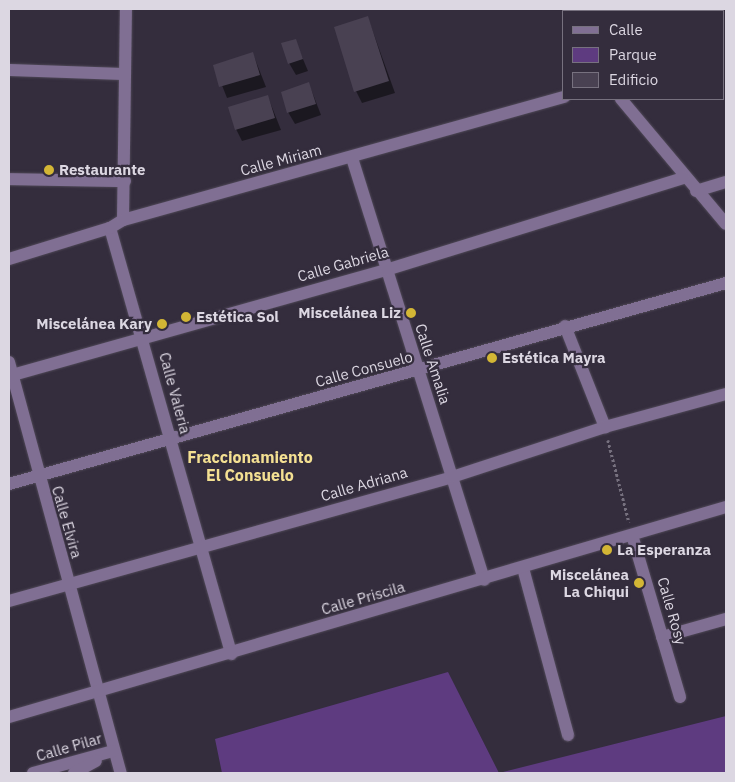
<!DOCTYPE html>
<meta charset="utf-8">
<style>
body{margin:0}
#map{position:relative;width:735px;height:782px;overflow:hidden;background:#342d3d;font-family:"IBM Plex Sans",sans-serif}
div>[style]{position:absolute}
.green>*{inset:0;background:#5e3b80}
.shadow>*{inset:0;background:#0007}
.building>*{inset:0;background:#494152}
.path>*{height:2.5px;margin-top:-1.25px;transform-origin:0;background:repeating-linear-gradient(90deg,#76707e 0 2.5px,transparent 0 5px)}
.roads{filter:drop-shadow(0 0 1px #4f4857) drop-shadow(0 0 1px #4f4857)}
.minor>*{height:12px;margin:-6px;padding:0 6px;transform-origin:6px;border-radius:6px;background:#806f93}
.dots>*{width:14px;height:14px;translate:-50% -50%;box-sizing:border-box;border:2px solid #342d3d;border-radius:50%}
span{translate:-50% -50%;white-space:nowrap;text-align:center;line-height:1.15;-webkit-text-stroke:4.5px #342d3d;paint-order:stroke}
.street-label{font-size:15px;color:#dcd7e2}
.poi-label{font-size:15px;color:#dcd7e2;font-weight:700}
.left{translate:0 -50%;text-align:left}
.right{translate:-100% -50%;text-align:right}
.neighbourhood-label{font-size:16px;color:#f4e092;font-weight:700}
.frame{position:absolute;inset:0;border:10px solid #dcd7e2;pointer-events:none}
.legend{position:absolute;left:562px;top:10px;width:162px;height:90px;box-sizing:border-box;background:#342d3d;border:1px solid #77717f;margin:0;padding:6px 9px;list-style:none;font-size:15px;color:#dcd7e2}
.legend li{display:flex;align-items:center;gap:10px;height:25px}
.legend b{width:25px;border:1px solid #77717f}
</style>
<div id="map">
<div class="green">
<i style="clip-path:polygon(448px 672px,499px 773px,726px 716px,726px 773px,222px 773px,215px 739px)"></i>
</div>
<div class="shadow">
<i style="clip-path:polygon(368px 18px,395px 93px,362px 103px,356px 91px)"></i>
<i style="clip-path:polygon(295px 40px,308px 71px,296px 75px,289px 63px)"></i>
<i style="clip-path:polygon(253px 54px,266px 87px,227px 98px,214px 65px)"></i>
<i style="clip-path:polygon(309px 84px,321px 115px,295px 124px,288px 112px)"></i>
<i style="clip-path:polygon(268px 97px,281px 130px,242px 141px,236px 129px)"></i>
</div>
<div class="building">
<i style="clip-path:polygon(368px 16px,389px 81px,354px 92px,334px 27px)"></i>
<i style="clip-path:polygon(296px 39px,303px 59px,288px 64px,281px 43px)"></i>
<i style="clip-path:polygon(253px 52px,260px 75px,219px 87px,213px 65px)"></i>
<i style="clip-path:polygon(309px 82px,316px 104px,287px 113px,281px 92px)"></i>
<i style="clip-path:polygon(268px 95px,275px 118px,235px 130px,228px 107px)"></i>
</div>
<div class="path">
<i style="left:608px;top:440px;width:85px;rotate:75.6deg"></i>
</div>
<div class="roads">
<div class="minor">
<i style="left:9px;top:70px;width:115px;rotate:2deg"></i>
<i style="left:621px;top:99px;width:163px;rotate:50deg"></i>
<i style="left:352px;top:158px;width:442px;rotate:72.6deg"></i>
<i style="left:9px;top:179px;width:116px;rotate:1deg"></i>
<i style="left:696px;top:191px;width:31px;rotate:-17deg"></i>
<i style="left:123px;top:220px;width:211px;rotate:-89.2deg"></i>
<i style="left:110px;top:228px;width:443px;rotate:74.1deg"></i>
<i style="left:9px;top:259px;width:106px;rotate:-17.1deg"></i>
<i style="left:110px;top:228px;width:15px;rotate:-32deg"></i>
<i style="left:123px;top:220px;width:458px;rotate:-15.6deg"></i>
<i style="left:565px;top:326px;width:109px;rotate:68.4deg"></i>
<i style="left:9px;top:362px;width:426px;rotate:74.8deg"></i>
<i style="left:9px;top:376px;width:392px;rotate:-15.7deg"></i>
<i style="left:386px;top:270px;width:312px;rotate:-17.2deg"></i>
<i style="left:9px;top:484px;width:745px;rotate:-15.66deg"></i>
<i style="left:632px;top:535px;width:169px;rotate:73.5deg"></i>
<i style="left:523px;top:568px;width:173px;rotate:74.9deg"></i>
<i style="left:9px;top:601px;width:460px;rotate:-15.6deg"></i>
<i style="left:452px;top:477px;width:161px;rotate:-18.1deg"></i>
<i style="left:605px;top:427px;width:125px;rotate:-15.3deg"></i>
<i style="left:662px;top:637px;width:66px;rotate:-15.7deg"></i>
<i style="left:9px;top:717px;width:747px;rotate:-16.32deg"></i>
<i style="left:33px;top:773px;width:83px;rotate:-15.4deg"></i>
<i style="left:74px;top:773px;width:25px;rotate:-29deg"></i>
</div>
</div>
<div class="dots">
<i style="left:49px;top:170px;background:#d3b635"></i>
<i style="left:411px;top:313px;background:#d3b635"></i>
<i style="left:186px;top:317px;background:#d3b635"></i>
<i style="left:162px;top:324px;background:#d3b635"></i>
<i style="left:492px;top:358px;background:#d3b635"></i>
<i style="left:607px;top:550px;background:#d3b635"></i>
<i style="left:639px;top:583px;background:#d3b635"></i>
</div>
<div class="street-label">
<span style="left:281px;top:160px;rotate:-15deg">Calle Miriam</span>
<span style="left:343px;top:264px;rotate:-16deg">Calle Gabriela</span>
<span style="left:433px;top:364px;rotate:72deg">Calle Amalia</span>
<span style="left:364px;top:369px;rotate:-15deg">Calle Consuelo</span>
<span style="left:175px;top:393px;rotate:75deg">Calle Valeria</span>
<span style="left:364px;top:484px;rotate:-16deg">Calle Adriana</span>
<span style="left:67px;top:522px;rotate:74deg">Calle Elvira</span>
<span style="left:363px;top:598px;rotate:-16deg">Calle Priscila</span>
<span style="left:672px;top:611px;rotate:74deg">Calle Rosy</span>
<span style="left:69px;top:747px;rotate:-16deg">Calle Pilar</span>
</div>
<div class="poi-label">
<span class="left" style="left:59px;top:170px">Restaurante</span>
<span class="right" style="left:401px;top:313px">Miscelánea Liz</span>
<span class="left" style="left:196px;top:317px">Estética Sol</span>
<span class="right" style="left:152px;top:324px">Miscelánea Kary</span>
<span class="left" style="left:502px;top:358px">Estética Mayra</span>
<span class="left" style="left:617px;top:550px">La Esperanza</span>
<span class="right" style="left:629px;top:583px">Miscelánea<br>La Chiqui</span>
</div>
<div class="neighbourhood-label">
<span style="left:250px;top:466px">Fraccionamiento<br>El Consuelo</span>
</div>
<div class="frame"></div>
<ul class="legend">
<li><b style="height:6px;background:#806f93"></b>Calle</li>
<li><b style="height:14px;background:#5e3b80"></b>Parque</li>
<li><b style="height:14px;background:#494152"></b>Edificio</li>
</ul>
</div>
